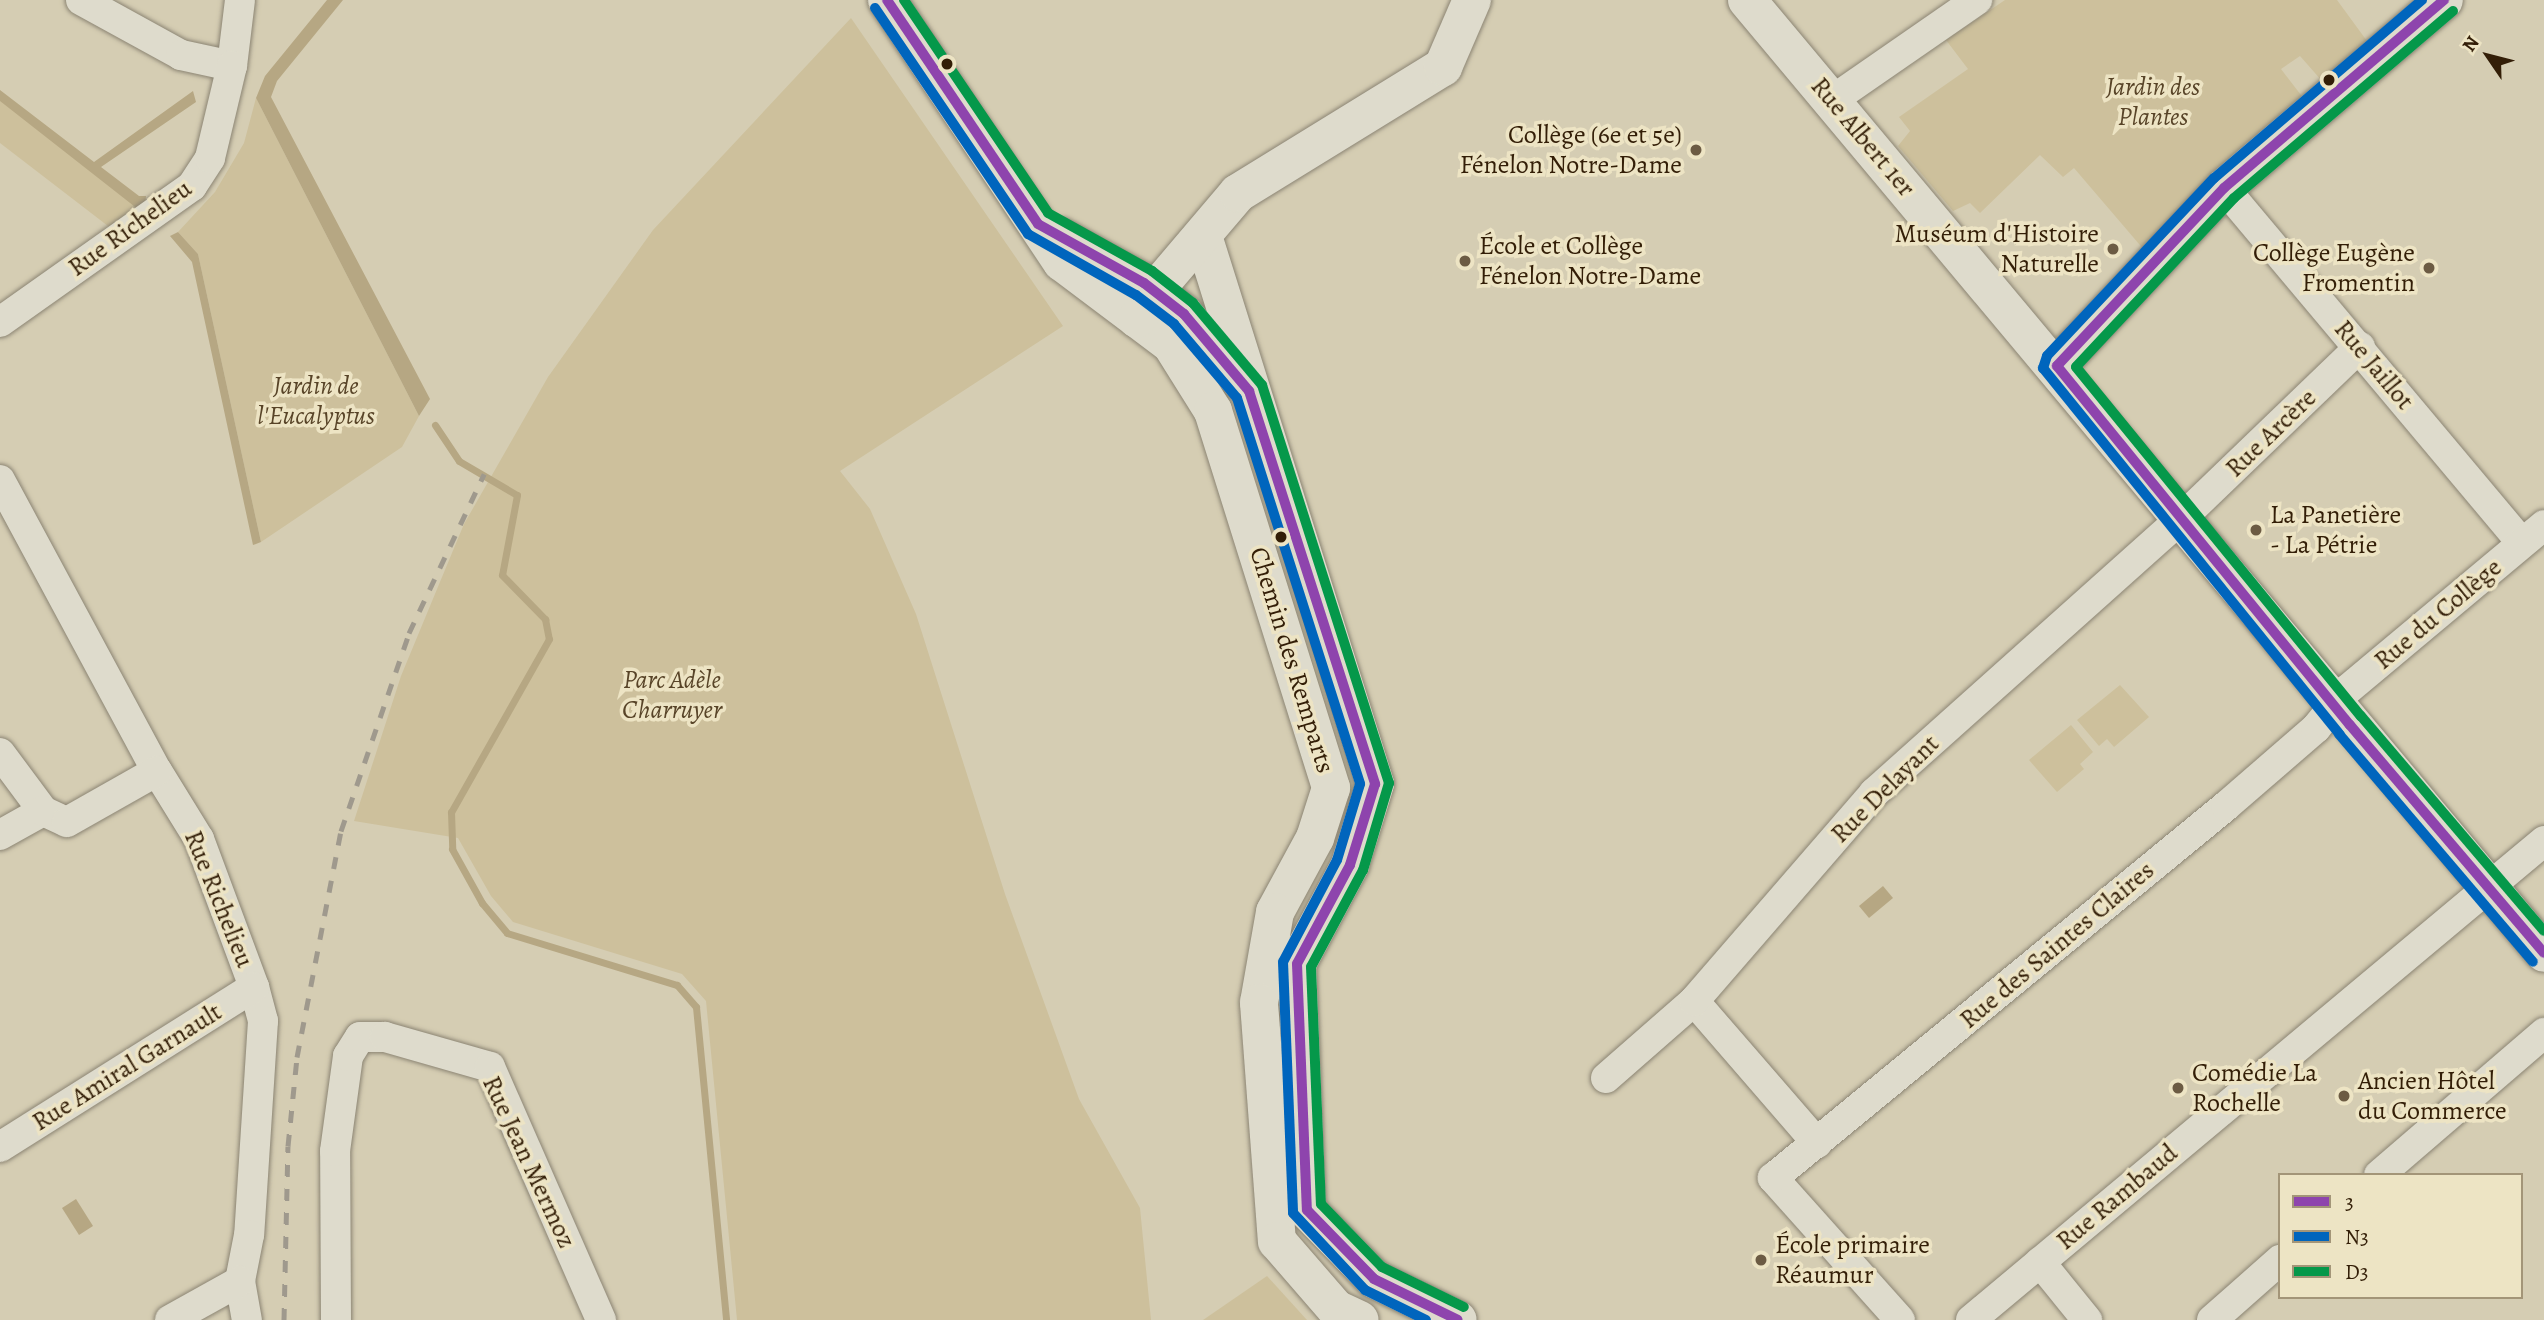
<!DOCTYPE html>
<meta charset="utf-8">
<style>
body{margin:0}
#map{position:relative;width:2544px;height:1320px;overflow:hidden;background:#d5cdb3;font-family:Alegreya,serif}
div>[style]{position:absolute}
.green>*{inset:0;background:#cdc09c}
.water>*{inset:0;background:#b6a783}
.stream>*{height:7px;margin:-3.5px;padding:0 3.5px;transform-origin:3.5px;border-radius:3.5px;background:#b6a783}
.roads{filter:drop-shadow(0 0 2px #8b8473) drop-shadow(0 0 2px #8b8473)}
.street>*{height:30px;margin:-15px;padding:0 15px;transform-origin:15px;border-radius:15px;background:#dedbcc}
.secondary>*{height:38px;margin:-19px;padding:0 19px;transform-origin:19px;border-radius:19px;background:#dedbcc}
.rail>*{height:5px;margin-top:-2.5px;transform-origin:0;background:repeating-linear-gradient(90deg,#9f998d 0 12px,transparent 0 24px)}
.bus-1>*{height:10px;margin:-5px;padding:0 5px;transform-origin:5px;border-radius:5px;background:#8e44ad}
.bus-2>*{height:10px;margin:-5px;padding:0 5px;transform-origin:5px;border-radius:5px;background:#0065bd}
.bus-3>*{height:10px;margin:-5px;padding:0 5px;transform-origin:5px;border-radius:5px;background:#05984a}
.dots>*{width:19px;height:19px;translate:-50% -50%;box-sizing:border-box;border:4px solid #ede4c4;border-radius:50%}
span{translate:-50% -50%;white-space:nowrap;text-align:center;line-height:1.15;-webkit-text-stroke:7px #ede4c4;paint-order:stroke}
.park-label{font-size:26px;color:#584428;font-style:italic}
.poi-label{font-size:26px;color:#331e07}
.right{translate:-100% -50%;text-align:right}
.left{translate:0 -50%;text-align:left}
.street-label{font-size:26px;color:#331e07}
.legend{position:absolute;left:2278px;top:1173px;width:245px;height:126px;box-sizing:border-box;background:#ede4c4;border:2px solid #a39578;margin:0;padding:9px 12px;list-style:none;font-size:21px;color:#331e07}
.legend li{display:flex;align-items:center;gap:14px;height:35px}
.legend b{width:35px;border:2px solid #a39578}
.north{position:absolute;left:2453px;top:21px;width:70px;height:70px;-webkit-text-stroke:5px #ede4c4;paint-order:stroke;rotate:305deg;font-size:19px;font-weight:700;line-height:28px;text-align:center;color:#331e07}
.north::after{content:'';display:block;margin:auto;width:24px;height:32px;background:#331e07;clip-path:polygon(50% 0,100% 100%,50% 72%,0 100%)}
</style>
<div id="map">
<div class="green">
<i style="clip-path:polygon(2005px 0,2337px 0,2367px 41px,2322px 81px,2300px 56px,2281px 69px,2304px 99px,2145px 251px,2074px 168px,2063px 177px,2040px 155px,1980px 213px,1970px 203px,1953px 211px,1898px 146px,1910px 131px,1899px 117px,1968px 69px,1946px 40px)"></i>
<i style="clip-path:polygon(851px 18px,1063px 326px,840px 471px,870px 509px,916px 614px,1005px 894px,1079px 1099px,1140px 1208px,1151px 1320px,737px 1320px,706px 1001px,682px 974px,513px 922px,491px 896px,458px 838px,354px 821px,401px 676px,464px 524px,548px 377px,653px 230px)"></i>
<i style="clip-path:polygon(0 95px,155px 214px,121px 236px,0 143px)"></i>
<i style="clip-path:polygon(256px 98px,419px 416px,402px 447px,261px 542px,198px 254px,178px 232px,215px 192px,244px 143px)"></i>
<i style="clip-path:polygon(2120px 685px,2149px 717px,2114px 747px,2107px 739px,2099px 746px,2077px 720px)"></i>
<i style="clip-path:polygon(2071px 725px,2093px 752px,2080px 764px,2084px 769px,2057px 792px,2029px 760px)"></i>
<i style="clip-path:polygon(1267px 1276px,1307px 1320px,1203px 1320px)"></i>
</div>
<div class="water">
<i style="clip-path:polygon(327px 0,343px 0,277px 81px,271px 97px,430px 399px,419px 416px,256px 98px,265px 76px)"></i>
<i style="clip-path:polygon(0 90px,94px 162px,193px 91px,196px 102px,101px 167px,139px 196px,146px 196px,145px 206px,139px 210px,0 101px)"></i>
<i style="clip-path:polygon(178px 232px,198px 254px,261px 542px,253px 545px,192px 262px,170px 236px)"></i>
<i style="clip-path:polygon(1883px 886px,1893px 898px,1869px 918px,1859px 906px)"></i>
<i style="clip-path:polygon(76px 1199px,93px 1226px,79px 1235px,62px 1208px)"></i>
</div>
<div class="stream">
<i style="left:435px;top:425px;width:43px;rotate:56.3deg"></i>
<i style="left:459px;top:461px;width:67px;rotate:30.4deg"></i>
<i style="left:517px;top:495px;width:81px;rotate:100.6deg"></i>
<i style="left:502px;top:575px;width:62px;rotate:45.7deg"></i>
<i style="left:545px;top:619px;width:20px;rotate:79deg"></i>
<i style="left:549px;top:639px;width:199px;rotate:119.5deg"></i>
<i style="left:451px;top:812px;width:37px;rotate:88deg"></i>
<i style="left:452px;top:849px;width:62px;rotate:60.9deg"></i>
<i style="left:482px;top:903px;width:39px;rotate:50deg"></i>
<i style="left:507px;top:933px;width:178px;rotate:17deg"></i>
<i style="left:677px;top:985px;width:29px;rotate:49deg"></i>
<i style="left:696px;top:1007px;width:314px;rotate:84.5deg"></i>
</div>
<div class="roads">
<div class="street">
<i style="left:81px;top:0;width:114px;rotate:28.8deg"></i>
<i style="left:181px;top:55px;width:52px;rotate:12.2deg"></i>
<i style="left:232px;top:66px;width:66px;rotate:-83.1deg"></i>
<i style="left:1831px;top:101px;width:178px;rotate:-34.7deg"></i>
<i style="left:2224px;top:188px;width:463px;rotate:50deg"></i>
<i style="left:0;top:322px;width:235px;rotate:-35.3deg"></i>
<i style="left:192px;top:186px;width:33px;rotate:-57deg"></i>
<i style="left:210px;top:158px;width:95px;rotate:-76.6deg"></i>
<i style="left:0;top:480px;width:331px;rotate:61.7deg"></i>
<i style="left:157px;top:771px;width:80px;rotate:58.3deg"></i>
<i style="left:199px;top:839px;width:158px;rotate:69.6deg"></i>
<i style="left:254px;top:987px;width:35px;rotate:75deg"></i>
<i style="left:263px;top:1021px;width:214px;rotate:93.7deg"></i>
<i style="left:249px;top:1235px;width:47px;rotate:101.1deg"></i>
<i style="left:240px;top:1281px;width:40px;rotate:80deg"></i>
<i style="left:0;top:753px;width:72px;rotate:53.4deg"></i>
<i style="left:0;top:835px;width:49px;rotate:-29.2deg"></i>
<i style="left:43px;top:811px;width:26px;rotate:25deg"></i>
<i style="left:67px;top:822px;width:103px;rotate:-29.5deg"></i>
<i style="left:1694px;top:1001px;width:188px;rotate:49.1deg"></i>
<i style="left:1606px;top:1078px;width:117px;rotate:-41.2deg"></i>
<i style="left:1694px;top:1001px;width:275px;rotate:-49.1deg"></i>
<i style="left:1874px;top:793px;width:413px;rotate:-41.8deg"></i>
<i style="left:2182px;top:518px;width:247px;rotate:-43.9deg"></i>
<i style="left:0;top:1147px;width:300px;rotate:-32.2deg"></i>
<i style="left:2379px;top:1175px;width:218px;rotate:-40.7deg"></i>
<i style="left:2040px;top:1262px;width:75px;rotate:51deg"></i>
<i style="left:170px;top:1320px;width:80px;rotate:-29.1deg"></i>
<i style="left:336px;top:1320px;width:169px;rotate:-90.3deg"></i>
<i style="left:335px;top:1151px;width:96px;rotate:-82.2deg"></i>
<i style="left:348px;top:1056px;width:22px;rotate:-58deg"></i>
<i style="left:360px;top:1037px;width:25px"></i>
<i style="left:385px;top:1037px;width:109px;rotate:15.9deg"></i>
<i style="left:490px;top:1067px;width:276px;rotate:66.3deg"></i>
<i style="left:1900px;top:1320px;width:191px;rotate:-131.8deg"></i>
<i style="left:1773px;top:1178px;width:586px;rotate:-39.39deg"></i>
<i style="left:2226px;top:806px;width:119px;rotate:-40.9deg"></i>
<i style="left:2316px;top:728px;width:49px;rotate:-50.8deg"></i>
<i style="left:2347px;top:690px;width:257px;rotate:-39.9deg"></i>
<i style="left:1971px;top:1320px;width:747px;rotate:-39.89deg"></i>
<i style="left:2212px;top:1320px;width:91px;rotate:-41.4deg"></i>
</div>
<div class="secondary">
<i style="left:887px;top:0;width:315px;rotate:56.3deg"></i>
<i style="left:1062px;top:262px;width:136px;rotate:37deg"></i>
<i style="left:1171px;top:344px;width:79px;rotate:57.9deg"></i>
<i style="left:1213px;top:411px;width:395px;rotate:72.6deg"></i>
<i style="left:1331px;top:788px;width:52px;rotate:107.7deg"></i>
<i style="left:1315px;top:838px;width:84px;rotate:118.4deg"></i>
<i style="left:1275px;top:912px;width:92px;rotate:100deg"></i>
<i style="left:1259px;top:1003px;width:239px;rotate:85.7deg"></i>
<i style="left:1277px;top:1241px;width:90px;rotate:49.1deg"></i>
<i style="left:1336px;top:1309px;width:26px;rotate:25deg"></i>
<i style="left:1747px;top:0;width:1242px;rotate:50.09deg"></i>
<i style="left:1203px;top:236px;width:574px;rotate:72.57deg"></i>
<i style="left:1375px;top:784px;width:85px;rotate:107.2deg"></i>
<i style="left:1350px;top:865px;width:112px;rotate:118.2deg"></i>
<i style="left:1297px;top:964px;width:246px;rotate:87.7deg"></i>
<i style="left:1307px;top:1210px;width:96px;rotate:45.8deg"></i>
<i style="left:1374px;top:1279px;width:93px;rotate:26deg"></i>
<i style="left:1061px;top:237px;width:95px;rotate:29deg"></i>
<i style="left:1144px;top:283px;width:51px;rotate:37.8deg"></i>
<i style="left:1184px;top:314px;width:88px;rotate:49.6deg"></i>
<i style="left:1137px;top:319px;width:47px;rotate:-55.3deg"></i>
<i style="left:1164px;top:280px;width:114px;rotate:-49.6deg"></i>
<i style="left:1238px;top:193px;width:241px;rotate:-31.6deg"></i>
<i style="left:1443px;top:67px;width:73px;rotate:-66.6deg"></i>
<i style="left:2057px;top:366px;width:244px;rotate:-46.8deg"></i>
<i style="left:2224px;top:188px;width:289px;rotate:-40.5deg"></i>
</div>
</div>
<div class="rail">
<i style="left:284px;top:1320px;width:174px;rotate:-88.7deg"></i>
<i style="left:288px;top:1146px;width:89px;rotate:-84.2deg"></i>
<i style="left:297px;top:1057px;width:230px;rotate:-79deg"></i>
<i style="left:341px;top:831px;width:209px;rotate:-71deg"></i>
<i style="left:409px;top:633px;width:176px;rotate:-64.7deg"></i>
</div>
<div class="bus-1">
<i style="left:887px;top:0;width:270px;rotate:56deg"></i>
<i style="left:1038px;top:224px;width:121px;rotate:29.1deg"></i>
<i style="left:1144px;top:283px;width:51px;rotate:37.8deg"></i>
<i style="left:1184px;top:314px;width:101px;rotate:49.8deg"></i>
<i style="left:1249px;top:391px;width:413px;rotate:72.2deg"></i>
<i style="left:1375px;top:784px;width:85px;rotate:107.2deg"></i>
<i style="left:1350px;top:865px;width:112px;rotate:118.2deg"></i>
<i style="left:1297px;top:964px;width:246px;rotate:87.7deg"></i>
<i style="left:1307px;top:1210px;width:96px;rotate:45.8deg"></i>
<i style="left:1374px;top:1279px;width:93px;rotate:26deg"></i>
<i style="left:2444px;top:0;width:289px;rotate:139.5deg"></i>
<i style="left:2224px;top:188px;width:244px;rotate:133.2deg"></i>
<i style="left:2057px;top:366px;width:463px;rotate:50.8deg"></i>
<i style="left:2350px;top:725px;width:299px;rotate:49.6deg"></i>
</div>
<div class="bus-2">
<i style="left:2422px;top:0;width:274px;rotate:139.4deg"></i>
<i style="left:2214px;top:178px;width:244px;rotate:133.2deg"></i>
<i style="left:2047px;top:356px;width:13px;rotate:108deg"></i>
<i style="left:2043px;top:368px;width:471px;rotate:51deg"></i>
<i style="left:2339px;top:734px;width:299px;rotate:49.6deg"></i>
<i style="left:875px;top:8px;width:273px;rotate:55.9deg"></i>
<i style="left:1028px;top:234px;width:124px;rotate:29.5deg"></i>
<i style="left:1136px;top:295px;width:48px;rotate:37.3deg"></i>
<i style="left:1174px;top:324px;width:97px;rotate:49.6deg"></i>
<i style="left:1237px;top:398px;width:405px;rotate:72.3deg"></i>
<i style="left:1360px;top:784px;width:79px;rotate:106.8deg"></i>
<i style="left:1337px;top:860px;width:115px;rotate:117.9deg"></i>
<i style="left:1283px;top:962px;width:251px;rotate:87.7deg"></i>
<i style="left:1293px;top:1213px;width:105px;rotate:46.9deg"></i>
<i style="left:1365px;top:1290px;width:68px;rotate:26.2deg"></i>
</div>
<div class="bus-3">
<i style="left:904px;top:0;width:257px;rotate:55.9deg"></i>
<i style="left:1048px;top:213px;width:119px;rotate:29.1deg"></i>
<i style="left:1152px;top:271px;width:52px;rotate:38deg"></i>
<i style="left:1193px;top:303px;width:107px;rotate:49.9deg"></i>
<i style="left:1262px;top:385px;width:418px;rotate:72.3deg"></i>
<i style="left:1389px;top:783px;width:91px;rotate:106.6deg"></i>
<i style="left:1363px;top:870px;width:110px;rotate:118.2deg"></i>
<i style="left:1311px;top:967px;width:237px;rotate:87.6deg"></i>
<i style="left:1321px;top:1204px;width:88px;rotate:45.9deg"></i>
<i style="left:1382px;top:1267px;width:91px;rotate:26deg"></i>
<i style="left:2453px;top:11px;width:288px;rotate:139.5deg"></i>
<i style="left:2234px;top:198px;width:231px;rotate:133.1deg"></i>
<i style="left:2076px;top:367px;width:451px;rotate:50.8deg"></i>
<i style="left:2361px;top:716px;width:282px;rotate:49.6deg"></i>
</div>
<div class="dots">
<i style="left:947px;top:64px;background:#331e07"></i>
<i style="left:2329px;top:80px;background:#331e07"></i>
<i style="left:1696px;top:150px;background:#6c5b43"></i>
<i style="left:2113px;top:249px;background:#6c5b43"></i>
<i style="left:1465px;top:261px;background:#6c5b43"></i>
<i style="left:2429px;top:268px;background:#6c5b43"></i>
<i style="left:2256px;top:530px;background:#6c5b43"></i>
<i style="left:1281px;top:537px;background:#331e07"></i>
<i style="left:2178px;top:1088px;background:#6c5b43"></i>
<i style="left:2344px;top:1096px;background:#6c5b43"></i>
<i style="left:1761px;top:1260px;background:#6c5b43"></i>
</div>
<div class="park-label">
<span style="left:2153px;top:102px">Jardin des<br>Plantes</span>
<span style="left:316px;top:401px">Jardin de<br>l'Eucalyptus</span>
<span style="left:672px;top:695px">Parc Adèle<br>Charruyer</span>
</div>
<div class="poi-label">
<span class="right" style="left:1682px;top:150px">Collège (6e et 5e)<br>Fénelon Notre-Dame</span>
<span class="right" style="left:2099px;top:249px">Muséum d'Histoire<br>Naturelle</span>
<span class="left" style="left:1479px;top:261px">École et Collège<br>Fénelon Notre-Dame</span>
<span class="right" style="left:2415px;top:268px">Collège Eugène<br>Fromentin</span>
<span class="left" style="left:2270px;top:530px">La Panetière<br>- La Pétrie</span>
<span class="left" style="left:2192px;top:1088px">Comédie La<br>Rochelle</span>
<span class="left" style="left:2358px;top:1096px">Ancien Hôtel<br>du Commerce</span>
<span class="left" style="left:1775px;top:1260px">École primaire<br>Réaumur</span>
</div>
<div class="street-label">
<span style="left:1863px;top:137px;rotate:50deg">Rue Albert 1er</span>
<span style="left:130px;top:228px;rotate:-36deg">Rue Richelieu</span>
<span style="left:2374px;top:365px;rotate:50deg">Rue Jaillot</span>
<span style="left:2271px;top:433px;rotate:-44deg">Rue Arcère</span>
<span style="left:2438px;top:614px;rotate:-40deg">Rue du Collège</span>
<span style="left:1292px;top:660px;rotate:73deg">Chemin des Remparts</span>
<span style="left:1885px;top:789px;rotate:-45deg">Rue Delayant</span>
<span style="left:219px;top:899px;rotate:68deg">Rue Richelieu</span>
<span style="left:2057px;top:945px;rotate:-40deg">Rue des Saintes Claires</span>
<span style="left:127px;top:1067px;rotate:-32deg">Rue Amiral Garnault</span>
<span style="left:529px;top:1162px;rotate:65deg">Rue Jean Mermoz</span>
<span style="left:2117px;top:1197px;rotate:-40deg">Rue Rambaud</span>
</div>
<ul class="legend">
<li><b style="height:9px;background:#8e44ad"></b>3</li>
<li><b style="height:9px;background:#0065bd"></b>N3</li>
<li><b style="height:9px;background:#05984a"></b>D3</li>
</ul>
<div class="north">N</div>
</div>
